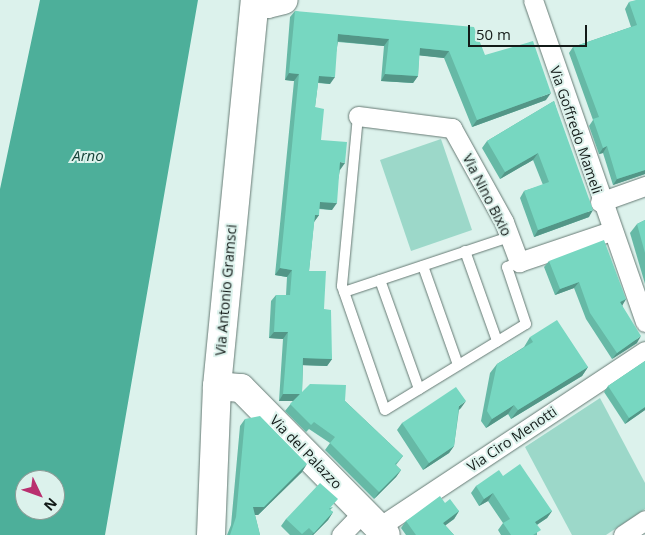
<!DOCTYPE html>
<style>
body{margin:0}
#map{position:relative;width:645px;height:535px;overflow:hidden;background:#dcf2ec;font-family:"Open Sans",sans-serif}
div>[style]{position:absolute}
.green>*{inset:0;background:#9cd8c9}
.water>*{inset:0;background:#4daf9a}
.roads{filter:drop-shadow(0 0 1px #667a74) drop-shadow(0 0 1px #667a74)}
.service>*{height:10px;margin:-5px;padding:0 5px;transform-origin:5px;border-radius:5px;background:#fff}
.minor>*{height:19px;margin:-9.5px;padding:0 9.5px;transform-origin:9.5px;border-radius:9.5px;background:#fff}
.secondary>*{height:28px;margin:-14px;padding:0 14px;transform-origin:14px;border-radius:14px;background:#fff}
.wall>*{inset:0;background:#66b9a6}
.shaded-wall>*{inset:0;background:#539687}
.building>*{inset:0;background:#77d7c1}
span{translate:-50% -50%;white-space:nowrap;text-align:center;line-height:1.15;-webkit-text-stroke:4px #dcf2ec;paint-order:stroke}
.street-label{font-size:14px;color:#131a18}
.water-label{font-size:15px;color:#164239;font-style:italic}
.north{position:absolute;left:15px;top:470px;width:50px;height:50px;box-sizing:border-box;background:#dcf2ec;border:1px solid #8c9c97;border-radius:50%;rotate:132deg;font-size:14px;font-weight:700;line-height:20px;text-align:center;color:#131a18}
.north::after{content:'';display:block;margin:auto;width:18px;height:22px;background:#b9306f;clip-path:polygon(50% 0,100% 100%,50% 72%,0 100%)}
.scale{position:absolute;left:468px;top:25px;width:119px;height:22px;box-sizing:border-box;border:2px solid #131a18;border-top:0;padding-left:6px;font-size:15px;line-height:18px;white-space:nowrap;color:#131a18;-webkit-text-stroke:4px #dcf2ec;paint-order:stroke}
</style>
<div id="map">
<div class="green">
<i style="clip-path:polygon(441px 139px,472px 230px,411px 251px,380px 160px)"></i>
<i style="clip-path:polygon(600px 398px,645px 483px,645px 509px,606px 535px,572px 535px,525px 447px)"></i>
</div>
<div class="water">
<i style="clip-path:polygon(evenodd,40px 0,198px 0,105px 535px,0 535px,0 189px,40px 0,25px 480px,55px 480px,55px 510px,25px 510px,25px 480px)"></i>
</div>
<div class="roads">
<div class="service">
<i style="left:358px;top:116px;width:171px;rotate:95.4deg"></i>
<i style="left:342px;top:286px;width:131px;rotate:70.9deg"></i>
<i style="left:385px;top:410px;width:165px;rotate:-31.4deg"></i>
<i style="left:526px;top:324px;width:60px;rotate:-108.4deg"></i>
<i style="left:507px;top:267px;width:13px;rotate:-23deg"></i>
<i style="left:465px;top:251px;width:96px;rotate:70.4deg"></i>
<i style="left:423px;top:266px;width:105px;rotate:70.5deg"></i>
<i style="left:380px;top:280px;width:116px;rotate:70.3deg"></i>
<i style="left:344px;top:292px;width:174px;rotate:-18.4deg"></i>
</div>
<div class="minor">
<i style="left:533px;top:0;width:341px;rotate:70.8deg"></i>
<i style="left:358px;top:116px;width:95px;rotate:7.3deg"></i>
<i style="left:452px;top:128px;width:107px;rotate:61deg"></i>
<i style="left:504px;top:222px;width:43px;rotate:69.4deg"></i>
<i style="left:519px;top:262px;width:97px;rotate:-18.6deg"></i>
<i style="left:600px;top:202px;width:48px;rotate:-19.6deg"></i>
<i style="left:379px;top:527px;width:319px;rotate:-33.5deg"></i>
<i style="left:341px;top:535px;width:33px;rotate:-46deg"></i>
<i style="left:623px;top:535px;width:27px;rotate:-34deg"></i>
</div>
<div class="secondary">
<i style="left:258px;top:0;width:10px;rotate:24deg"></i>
<i style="left:267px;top:4px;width:17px;rotate:-13deg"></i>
<i style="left:217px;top:386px;width:24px;rotate:5deg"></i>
<i style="left:241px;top:388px;width:206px;rotate:45.4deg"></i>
<i style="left:211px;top:535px;width:149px;rotate:-87.7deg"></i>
<i style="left:217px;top:386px;width:388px;rotate:-84.4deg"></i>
</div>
</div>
<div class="wall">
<i style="clip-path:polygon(645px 0,645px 174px,613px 185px,603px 153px,599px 154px,589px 126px,593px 120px,569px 53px,573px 47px,631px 27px,625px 9px,629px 2px)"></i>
<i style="clip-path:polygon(295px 11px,485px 55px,546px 100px,472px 127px,444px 58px,419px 55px,418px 76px,413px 83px,381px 81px,384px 46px,338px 42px,330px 84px,318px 83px,315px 107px,321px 140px,340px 170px,332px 210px,319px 209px,319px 215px,314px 222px,309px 271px,324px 309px,332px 359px,327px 366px,303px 365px,302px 392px,345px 401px,403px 456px,396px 465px,401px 470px,396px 477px,374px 499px,325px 450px,330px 443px,309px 429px,306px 432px,285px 411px,293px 401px,279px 401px,283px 339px,269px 338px,271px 301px,276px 295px,286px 295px,287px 277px,275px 275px,294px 81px,285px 80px,290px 17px)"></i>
<i style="clip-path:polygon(554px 101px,589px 217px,534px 237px,520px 198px,524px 191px,543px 185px,533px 160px,500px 179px,482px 148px,487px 141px)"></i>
<i style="clip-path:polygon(645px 220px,645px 284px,630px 233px,637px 224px)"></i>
<i style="clip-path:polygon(549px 261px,626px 299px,622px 305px,637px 343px,612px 359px,586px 319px,574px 288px,555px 295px,544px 267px)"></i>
<i style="clip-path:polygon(530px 337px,588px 367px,582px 376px,511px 419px,508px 414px,486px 428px,481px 421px,490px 373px,497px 364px,524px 347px)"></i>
<i style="clip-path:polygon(645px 361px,645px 410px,625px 424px,604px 392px,608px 386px)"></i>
<i style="clip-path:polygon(461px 408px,459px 410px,454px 446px,449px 453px,423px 470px,397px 430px,402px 423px)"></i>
<i style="clip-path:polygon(245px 419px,302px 472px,258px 515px,255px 515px,260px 535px,227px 535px,231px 525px,240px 426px)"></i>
<i style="clip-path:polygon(503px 476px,552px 511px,547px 518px,537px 525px,537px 535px,501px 535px,498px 530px,503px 523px,488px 501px,479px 506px,471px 493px,476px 486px)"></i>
<i style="clip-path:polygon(445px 503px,459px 511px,454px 519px,445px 525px,454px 535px,406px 535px,401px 528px,406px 521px)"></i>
<i style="clip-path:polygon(333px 507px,330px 510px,333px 512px,328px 520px,313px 535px,290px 535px,281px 526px,286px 519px)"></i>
</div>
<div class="shaded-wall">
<i style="clip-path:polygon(338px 34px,389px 39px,384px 46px,334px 41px)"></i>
<i style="clip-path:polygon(420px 48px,449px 51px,444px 58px,415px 55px)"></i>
<i style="clip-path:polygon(289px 73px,299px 74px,294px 81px,285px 80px)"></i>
<i style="clip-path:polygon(385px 74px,418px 76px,413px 83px,381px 81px)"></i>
<i style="clip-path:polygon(319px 76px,335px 77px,330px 84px,314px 82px)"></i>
<i style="clip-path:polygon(551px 93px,546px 100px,472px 127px,477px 120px)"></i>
<i style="clip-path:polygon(607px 146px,603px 153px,599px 154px,603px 148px)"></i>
<i style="clip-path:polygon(538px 153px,533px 160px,500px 179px,505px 172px)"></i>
<i style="clip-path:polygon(340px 162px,345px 163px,340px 170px,335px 169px)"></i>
<i style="clip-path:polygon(645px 170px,645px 174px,613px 185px,617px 179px)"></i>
<i style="clip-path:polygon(320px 202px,337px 203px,332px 210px,315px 208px)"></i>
<i style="clip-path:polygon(593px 210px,589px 217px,534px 237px,538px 230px)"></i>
<i style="clip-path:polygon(315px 215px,319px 215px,314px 222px)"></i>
<i style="clip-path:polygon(280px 268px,292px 270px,287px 277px,275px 275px)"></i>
<i style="clip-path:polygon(579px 282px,574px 288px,555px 295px,560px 289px)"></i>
<i style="clip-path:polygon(626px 299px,622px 306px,620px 302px)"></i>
<i style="clip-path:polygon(274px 332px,288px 332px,283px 339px,269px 338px)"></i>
<i style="clip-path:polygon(641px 336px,637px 343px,612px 359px,617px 353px)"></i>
<i style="clip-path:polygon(303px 358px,332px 359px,327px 366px,298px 365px)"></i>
<i style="clip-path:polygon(588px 367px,582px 376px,511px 419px,518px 410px)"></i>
<i style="clip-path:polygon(283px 394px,300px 394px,295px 401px,279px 401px)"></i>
<i style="clip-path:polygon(466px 401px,461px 408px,454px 413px,459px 406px)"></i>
<i style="clip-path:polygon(514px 405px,508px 414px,486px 428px,492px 419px)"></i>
<i style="clip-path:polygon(645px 407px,645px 410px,625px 424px,629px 418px)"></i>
<i style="clip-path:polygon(454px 446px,449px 453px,423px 470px,429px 463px)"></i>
<i style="clip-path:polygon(307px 464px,302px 472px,258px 515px,248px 515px,253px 507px)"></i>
<i style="clip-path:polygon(401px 470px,396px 477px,374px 499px,379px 492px)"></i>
<i style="clip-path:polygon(493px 493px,488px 501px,479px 506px,484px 499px)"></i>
<i style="clip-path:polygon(459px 511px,454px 519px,438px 531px,443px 523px)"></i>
<i style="clip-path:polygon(552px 511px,547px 518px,530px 529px,535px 522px)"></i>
<i style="clip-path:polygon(333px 512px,328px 520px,313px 535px,312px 535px)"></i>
</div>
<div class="building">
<i style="clip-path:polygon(636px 0,645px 0,645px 170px,617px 179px,607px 146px,603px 148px,593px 119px,599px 117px,573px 47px,637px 25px,629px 2px)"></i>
<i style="clip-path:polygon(295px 11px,474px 27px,485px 55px,533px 41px,551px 93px,477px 120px,449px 51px,420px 48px,418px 76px,385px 74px,389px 39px,338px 34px,335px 77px,319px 76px,315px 107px,324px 109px,321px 140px,347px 142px,345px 163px,340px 162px,337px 203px,320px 202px,319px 215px,315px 215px,309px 271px,326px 271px,324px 309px,331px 310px,332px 359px,303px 358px,302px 392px,310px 384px,346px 385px,345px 401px,403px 456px,395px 464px,401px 470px,379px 492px,330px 443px,335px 437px,314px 422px,311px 425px,290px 404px,300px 394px,283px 394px,288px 332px,274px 332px,276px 295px,290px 295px,292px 270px,280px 268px,299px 74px,289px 73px)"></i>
<i style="clip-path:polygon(554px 101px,593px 210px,538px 230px,524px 191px,549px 182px,538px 153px,505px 172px,487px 141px)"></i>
<i style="clip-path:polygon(645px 220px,645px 253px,637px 224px)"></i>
<i style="clip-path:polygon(604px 240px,626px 299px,620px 302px,641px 336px,617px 353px,590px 313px,579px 282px,560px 289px,549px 261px)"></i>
<i style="clip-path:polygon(557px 320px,588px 367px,518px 410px,514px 405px,492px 419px,487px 411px,497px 364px,533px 342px,530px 337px)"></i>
<i style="clip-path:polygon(645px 361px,645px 407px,629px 418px,608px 386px)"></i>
<i style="clip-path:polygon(456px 387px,466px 401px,459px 406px,454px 446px,429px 463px,402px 423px)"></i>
<i style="clip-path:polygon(260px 416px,307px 464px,264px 507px,253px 507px,260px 535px,230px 535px,236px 517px,245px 419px)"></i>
<i style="clip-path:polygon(520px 464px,552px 511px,535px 522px,541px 530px,533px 535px,511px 535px,503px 523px,510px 519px,493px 493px,484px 499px,476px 486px,499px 470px,503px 476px)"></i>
<i style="clip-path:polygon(320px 483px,338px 499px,329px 509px,333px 512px,314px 533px,309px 528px,302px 534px,286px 519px)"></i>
<i style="clip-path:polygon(440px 496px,445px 503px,450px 499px,459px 511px,443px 523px,454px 535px,416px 535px,406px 521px)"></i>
</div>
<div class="street-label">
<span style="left:576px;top:130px;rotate:71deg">Via Goffredo Mameli</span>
<span style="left:487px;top:195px;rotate:63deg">Via Nino Bixio</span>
<span style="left:226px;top:290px;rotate:-85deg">Via Antonio Gramsci</span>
<span style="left:512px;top:439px;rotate:-34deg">Via Ciro Menotti</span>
<span style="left:306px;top:452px;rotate:46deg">Via del Palazzo</span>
</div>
<div class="water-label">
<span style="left:88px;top:156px">Arno</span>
</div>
<div class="north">N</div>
<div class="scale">50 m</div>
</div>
